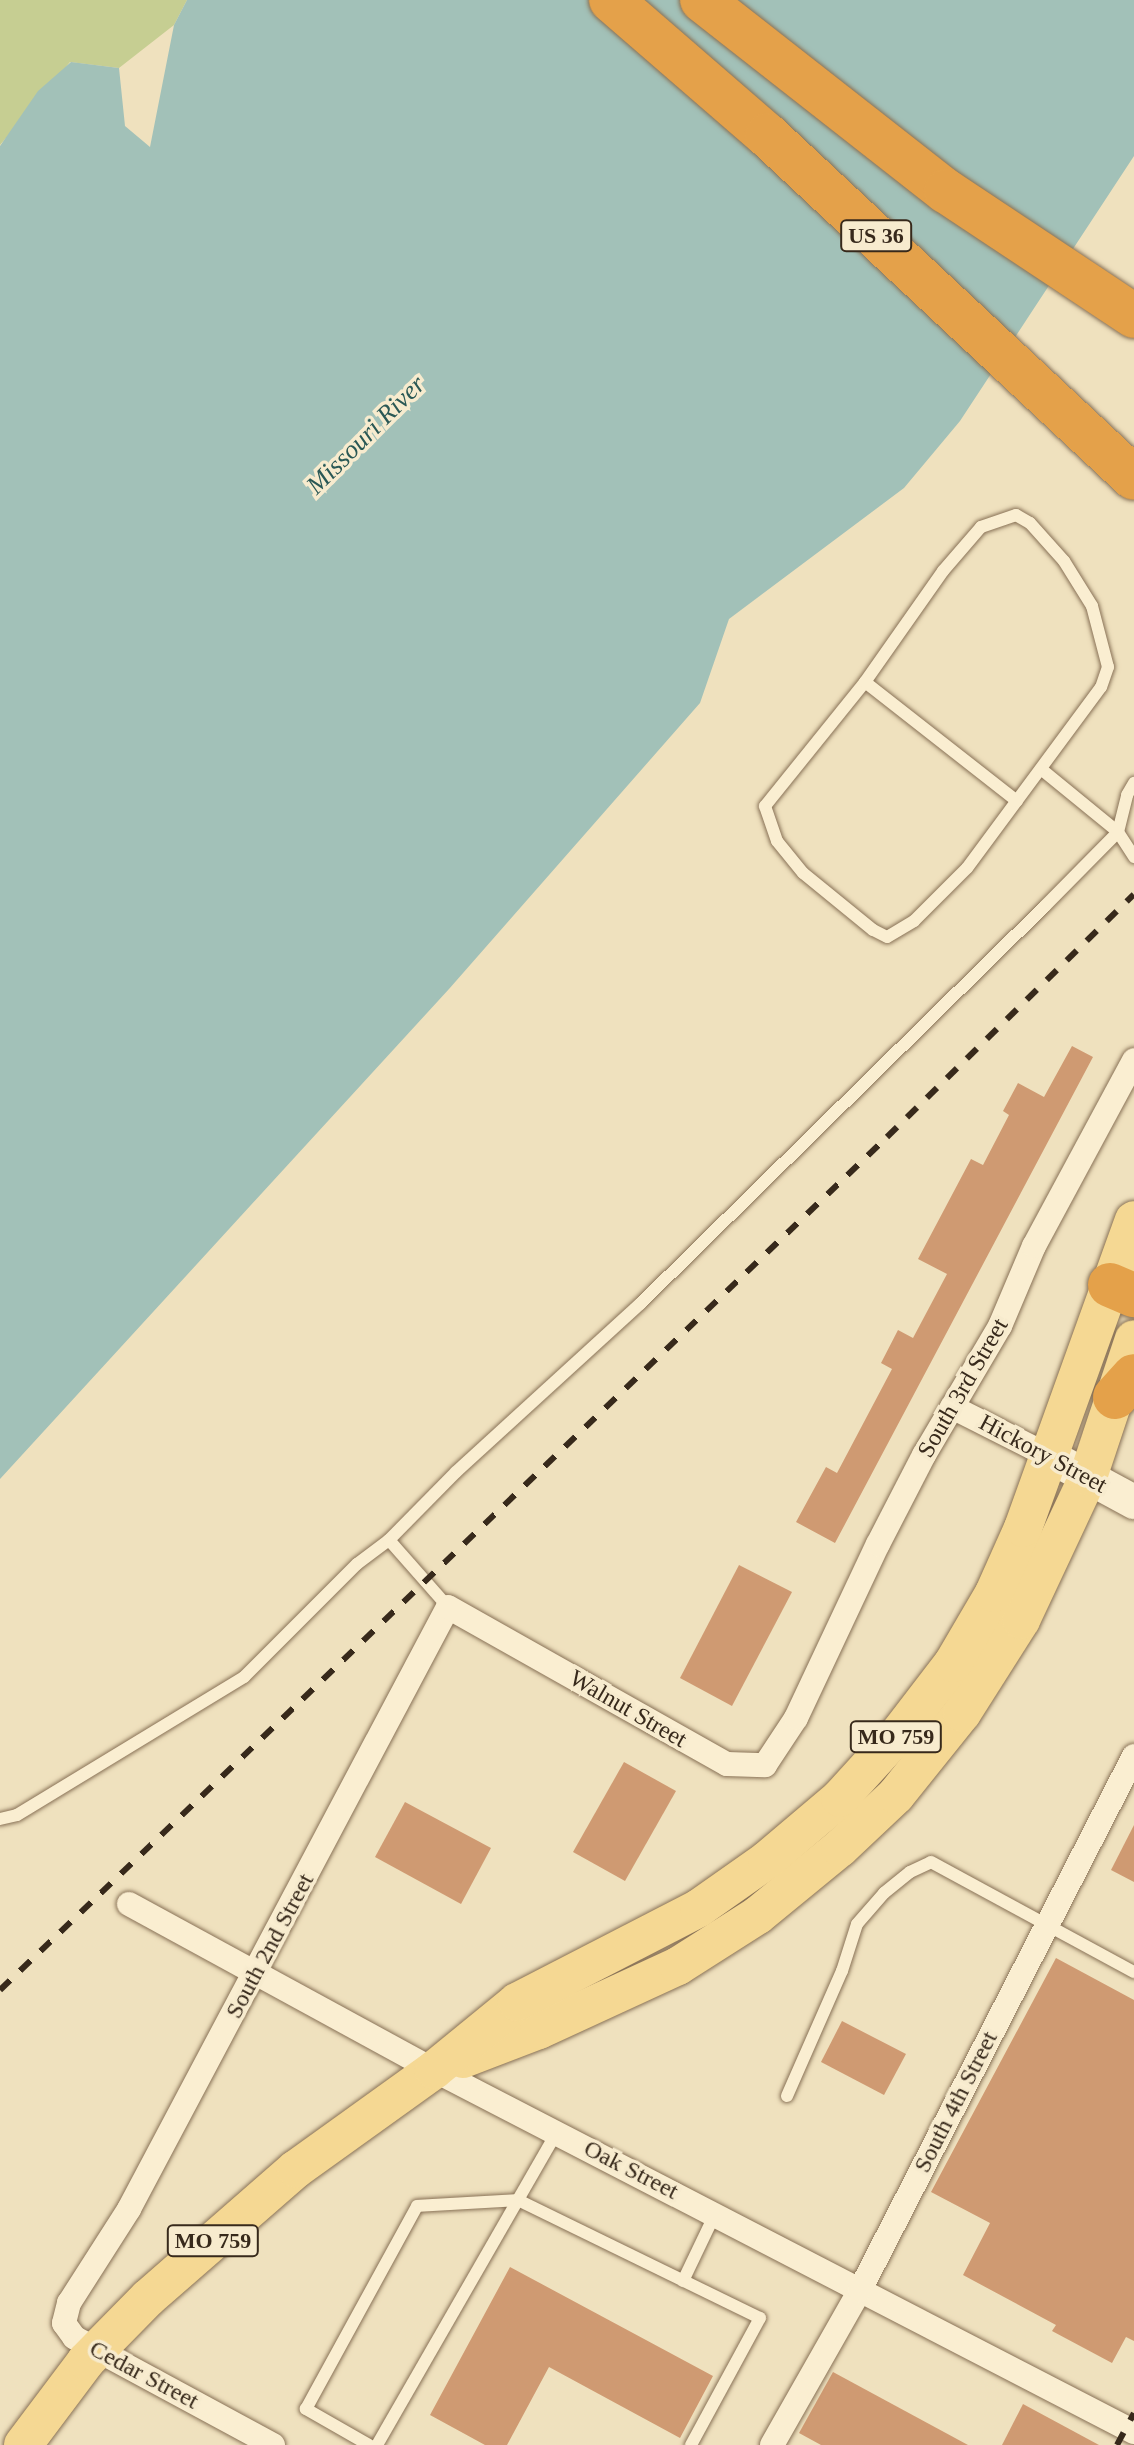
<!DOCTYPE html>
<style>
body{margin:0}
#map{position:relative;width:1134px;height:2445px;overflow:hidden;background:#efe1be;font-family:"Times New Roman",serif}
div>[style]{position:absolute}
.green>*{inset:0;background:#c6ce92}
.water>*{inset:0;background:#a2c1b8}
.building>*{inset:0;background:#cf9a72}
.roads{filter:drop-shadow(0 0 2px #887156) drop-shadow(0 0 2px #887156)}
.lane>*{height:12px;margin:-6px;padding:0 6px;transform-origin:6px;border-radius:6px;background:#faeed1}
.street>*{height:24px;margin:-12px;padding:0 12px;transform-origin:12px;border-radius:12px;background:#faeed1}
.secondary>*{height:34px;margin:-17px;padding:0 17px;transform-origin:17px;border-radius:17px;background:#faeed1}
.primary>*{height:38px;margin:-19px;padding:0 19px;transform-origin:19px;border-radius:19px;background:#f5d893}
.highway>*{height:44px;margin:-22px;padding:0 22px;transform-origin:22px;border-radius:22px;background:#e4a14a}
.rail>*{height:6px;margin-top:-3px;transform-origin:0;background:repeating-linear-gradient(90deg,#37291b 0 14px,transparent 0 28px)}
span{translate:-50% -50%;white-space:nowrap;text-align:center;line-height:1.15;-webkit-text-stroke:7px #f7ebce;paint-order:stroke}
.shield-label span{padding:2px 6px;background:#f7ebce;border:2px solid;border-radius:6px;-webkit-text-stroke-width:0}
.shield-label{font-size:22px;color:#37291b;font-weight:700}
.street-label{font-size:24px;color:#37291b}
.water-label{font-size:26px;color:#2a5855;font-style:italic}
</style>
<div id="map">
<div class="green">
<i style="clip-path:polygon(0 0,187px 0,174px 25px,119px 68px,70px 62px,0 145px)"></i>
</div>
<div class="water">
<i style="clip-path:polygon(187px 0,1134px 0,1134px 156px,960px 421px,904px 488px,729px 619px,700px 703px,449px 989px,0 1479px,0 146px,38px 91px,71px 62px,119px 68px,125px 126px,150px 147px,174px 25px)"></i>
</div>
<div class="building">
<i style="clip-path:polygon(1072px 1046px,1093px 1057px,835px 1543px,796px 1522px,826px 1467px,837px 1473px,892px 1369px,881px 1363px,898px 1330px,913px 1338px,947px 1274px,918px 1259px,971px 1159px,983px 1165px,1009px 1115px,1003px 1111px,1018px 1083px,1044px 1097px)"></i>
<i style="clip-path:polygon(739px 1565px,792px 1592px,732px 1706px,680px 1678px)"></i>
<i style="clip-path:polygon(624px 1762px,676px 1791px,625px 1881px,573px 1852px)"></i>
<i style="clip-path:polygon(405px 1802px,491px 1848px,461px 1904px,375px 1857px)"></i>
<i style="clip-path:polygon(1134px 1825px,1134px 1882px,1111px 1870px)"></i>
<i style="clip-path:polygon(1056px 1958px,1134px 2000px,1134px 2341px,1126px 2337px,1112px 2363px,1052px 2331px,1056px 2325px,963px 2275px,990px 2223px,931px 2192px)"></i>
<i style="clip-path:polygon(842px 2021px,906px 2054px,884px 2095px,821px 2062px)"></i>
<i style="clip-path:polygon(510px 2267px,713px 2376px,680px 2438px,549px 2367px,507px 2445px,485px 2445px,430px 2415px)"></i>
<i style="clip-path:polygon(833px 2372px,968px 2445px,821px 2445px,799px 2433px)"></i>
<i style="clip-path:polygon(1023px 2404px,1099px 2445px,1002px 2445px)"></i>
</div>
<div class="roads">
<div class="lane">
<i style="left:1016px;top:515px;width:16px;rotate:30deg"></i>
<i style="left:1030px;top:523px;width:51px;rotate:48.2deg"></i>
<i style="left:1064px;top:561px;width:53px;rotate:58.1deg"></i>
<i style="left:1092px;top:606px;width:63px;rotate:75.3deg"></i>
<i style="left:1108px;top:667px;width:21px;rotate:109deg"></i>
<i style="left:1101px;top:687px;width:225px;rotate:126.5deg"></i>
<i style="left:967px;top:868px;width:75px;rotate:135deg"></i>
<i style="left:914px;top:921px;width:31px;rotate:149deg"></i>
<i style="left:887px;top:937px;width:16px;rotate:-153deg"></i>
<i style="left:873px;top:930px;width:90px;rotate:-140.8deg"></i>
<i style="left:803px;top:873px;width:41px;rotate:-129.1deg"></i>
<i style="left:777px;top:841px;width:37px;rotate:-109deg"></i>
<i style="left:765px;top:806px;width:159px;rotate:-51.1deg"></i>
<i style="left:865px;top:682px;width:136px;rotate:-54.9deg"></i>
<i style="left:943px;top:571px;width:58px;rotate:-49.2deg"></i>
<i style="left:981px;top:527px;width:37px;rotate:-19deg"></i>
<i style="left:865px;top:682px;width:193px;rotate:38.1deg"></i>
<i style="left:1041px;top:769px;width:99px;rotate:39.3deg"></i>
<i style="left:1118px;top:832px;width:30px;rotate:57deg"></i>
<i style="left:389px;top:1540px;width:89px;rotate:48.6deg"></i>
<i style="left:0;top:1819px;width:17px;rotate:-13deg"></i>
<i style="left:17px;top:1815px;width:266px;rotate:-31.3deg"></i>
<i style="left:244px;top:1677px;width:160px;rotate:-45deg"></i>
<i style="left:357px;top:1564px;width:40px;rotate:-37deg"></i>
<i style="left:389px;top:1540px;width:95px;rotate:-45.4deg"></i>
<i style="left:456px;top:1472px;width:249px;rotate:-42.4deg"></i>
<i style="left:640px;top:1304px;width:568px;rotate:-44.5deg"></i>
<i style="left:1045px;top:906px;width:104px;rotate:-45.4deg"></i>
<i style="left:1118px;top:832px;width:38px;rotate:-76deg"></i>
<i style="left:1127px;top:795px;width:14px;rotate:-60deg"></i>
<i style="left:787px;top:2096px;width:137px;rotate:-66.3deg"></i>
<i style="left:842px;top:1971px;width:49px;rotate:-72.3deg"></i>
<i style="left:857px;top:1924px;width:41px;rotate:-48.9deg"></i>
<i style="left:884px;top:1893px;width:33px;rotate:-39deg"></i>
<i style="left:910px;top:1872px;width:23px;rotate:-25deg"></i>
<i style="left:931px;top:1862px;width:231px;rotate:28.5deg"></i>
<i style="left:683px;top:2281px;width:74px;rotate:-64.5deg"></i>
<i style="left:369px;top:2445px;width:73px;rotate:-150.3deg"></i>
<i style="left:306px;top:2409px;width:231px;rotate:-61.3deg"></i>
<i style="left:417px;top:2206px;width:101px;rotate:-3.4deg"></i>
<i style="left:518px;top:2200px;width:269px;rotate:26deg"></i>
<i style="left:760px;top:2318px;width:145px;rotate:118.5deg"></i>
<i style="left:377px;top:2445px;width:361px;rotate:-60.1deg"></i>
</div>
<div class="street">
<i style="left:952px;top:1407px;width:109px;rotate:26.8deg"></i>
<i style="left:129px;top:1904px;width:347px;rotate:28.6deg"></i>
<i style="left:434px;top:2070px;width:788px;rotate:27.35deg"></i>
<i style="left:273px;top:2445px;width:200px;rotate:-151.6deg"></i>
<i style="left:97px;top:2350px;width:26px;rotate:-151deg"></i>
<i style="left:74px;top:2337px;width:17px;rotate:-126deg"></i>
<i style="left:64px;top:2323px;width:21px;rotate:-76deg"></i>
<i style="left:69px;top:2303px;width:112px;rotate:-57.4deg"></i>
<i style="left:129px;top:2209px;width:681px;rotate:-62.08deg"></i>
<i style="left:448px;top:1607px;width:320px;rotate:29.4deg"></i>
<i style="left:727px;top:1764px;width:38px;rotate:2deg"></i>
<i style="left:765px;top:1765px;width:56px;rotate:-56.6deg"></i>
<i style="left:796px;top:1718px;width:192px;rotate:-64.8deg"></i>
<i style="left:878px;top:1544px;width:100px;rotate:-62.7deg"></i>
<i style="left:924px;top:1455px;width:150px;rotate:-59.5deg"></i>
<i style="left:1000px;top:1326px;width:87px;rotate:-67deg"></i>
<i style="left:1034px;top:1246px;width:211px;rotate:-61.7deg"></i>
<i style="left:772px;top:2445px;width:178px;rotate:-60.4deg"></i>
<i style="left:860px;top:2290px;width:600px;rotate:-62.84deg"></i>
</div>
<div class="secondary">
<i style="left:1049px;top:1456px;width:97px;rotate:28.4deg"></i>
</div>
<div class="primary">
<i style="left:463px;top:2059px;width:81px;rotate:-20.9deg"></i>
<i style="left:539px;top:2030px;width:153px;rotate:-24.7deg"></i>
<i style="left:678px;top:1966px;width:95px;rotate:-32.5deg"></i>
<i style="left:758px;top:1915px;width:106px;rotate:-39.3deg"></i>
<i style="left:840px;top:1848px;width:77px;rotate:-43.4deg"></i>
<i style="left:896px;top:1795px;width:105px;rotate:-51.2deg"></i>
<i style="left:962px;top:1713px;width:110px;rotate:-57.6deg"></i>
<i style="left:1021px;top:1620px;width:158px;rotate:-64.9deg"></i>
<i style="left:1088px;top:1477px;width:145px;rotate:-71.6deg"></i>
<i style="left:23px;top:2445px;width:105px;rotate:-53.1deg"></i>
<i style="left:86px;top:2361px;width:88px;rotate:-45.5deg"></i>
<i style="left:148px;top:2298px;width:196px;rotate:-41.1deg"></i>
<i style="left:296px;top:2169px;width:170px;rotate:-35.7deg"></i>
<i style="left:434px;top:2070px;width:107px;rotate:-39.3deg"></i>
<i style="left:517px;top:2002px;width:205px;rotate:-27.3deg"></i>
<i style="left:699px;top:1908px;width:83px;rotate:-35.2deg"></i>
<i style="left:767px;top:1860px;width:96px;rotate:-40.3deg"></i>
<i style="left:840px;top:1798px;width:89px;rotate:-47.7deg"></i>
<i style="left:900px;top:1732px;width:87px;rotate:-52.5deg"></i>
<i style="left:953px;top:1663px;width:81px;rotate:-59.6deg"></i>
<i style="left:994px;top:1593px;width:71px;rotate:-66deg"></i>
<i style="left:1023px;top:1528px;width:327px;rotate:-70.2deg"></i>
</div>
<div class="highway">
<i style="left:611px;top:0;width:206px;rotate:40.9deg"></i>
<i style="left:767px;top:135px;width:502px;rotate:43.06deg"></i>
<i style="left:702px;top:0;width:310px;rotate:38.1deg"></i>
<i style="left:946px;top:191px;width:226px;rotate:33.6deg"></i>
<i style="left:1110px;top:1285px;width:26px;rotate:23deg"></i>
<i style="left:1115px;top:1397px;width:28px;rotate:-48deg"></i>
</div>
</div>
<div class="rail">
<i style="left:0;top:1990px;width:1231px;rotate:-43.88deg"></i>
<i style="left:887px;top:1137px;width:346px;rotate:-44.5deg"></i>
<i style="left:1117px;top:2445px;width:36px;rotate:-62deg"></i>
</div>
<div class="shield-label">
<span style="left:876px;top:236px">US 36</span>
<span style="left:896px;top:1737px">MO 759</span>
<span style="left:213px;top:2241px">MO 759</span>
</div>
<div class="street-label">
<span style="left:963px;top:1388px;rotate:-60deg">South 3rd Street</span>
<span style="left:1043px;top:1454px;rotate:28deg">Hickory Street</span>
<span style="left:628px;top:1709px;rotate:30deg">Walnut Street</span>
<span style="left:270px;top:1946px;rotate:-62deg">South 2nd Street</span>
<span style="left:956px;top:2102px;rotate:-63deg">South 4th Street</span>
<span style="left:631px;top:2170px;rotate:27deg">Oak Street</span>
<span style="left:144px;top:2375px;rotate:28deg">Cedar Street</span>
</div>
<div class="water-label">
<span style="left:366px;top:435px;rotate:-45deg">Missouri River</span>
</div>
</div>
